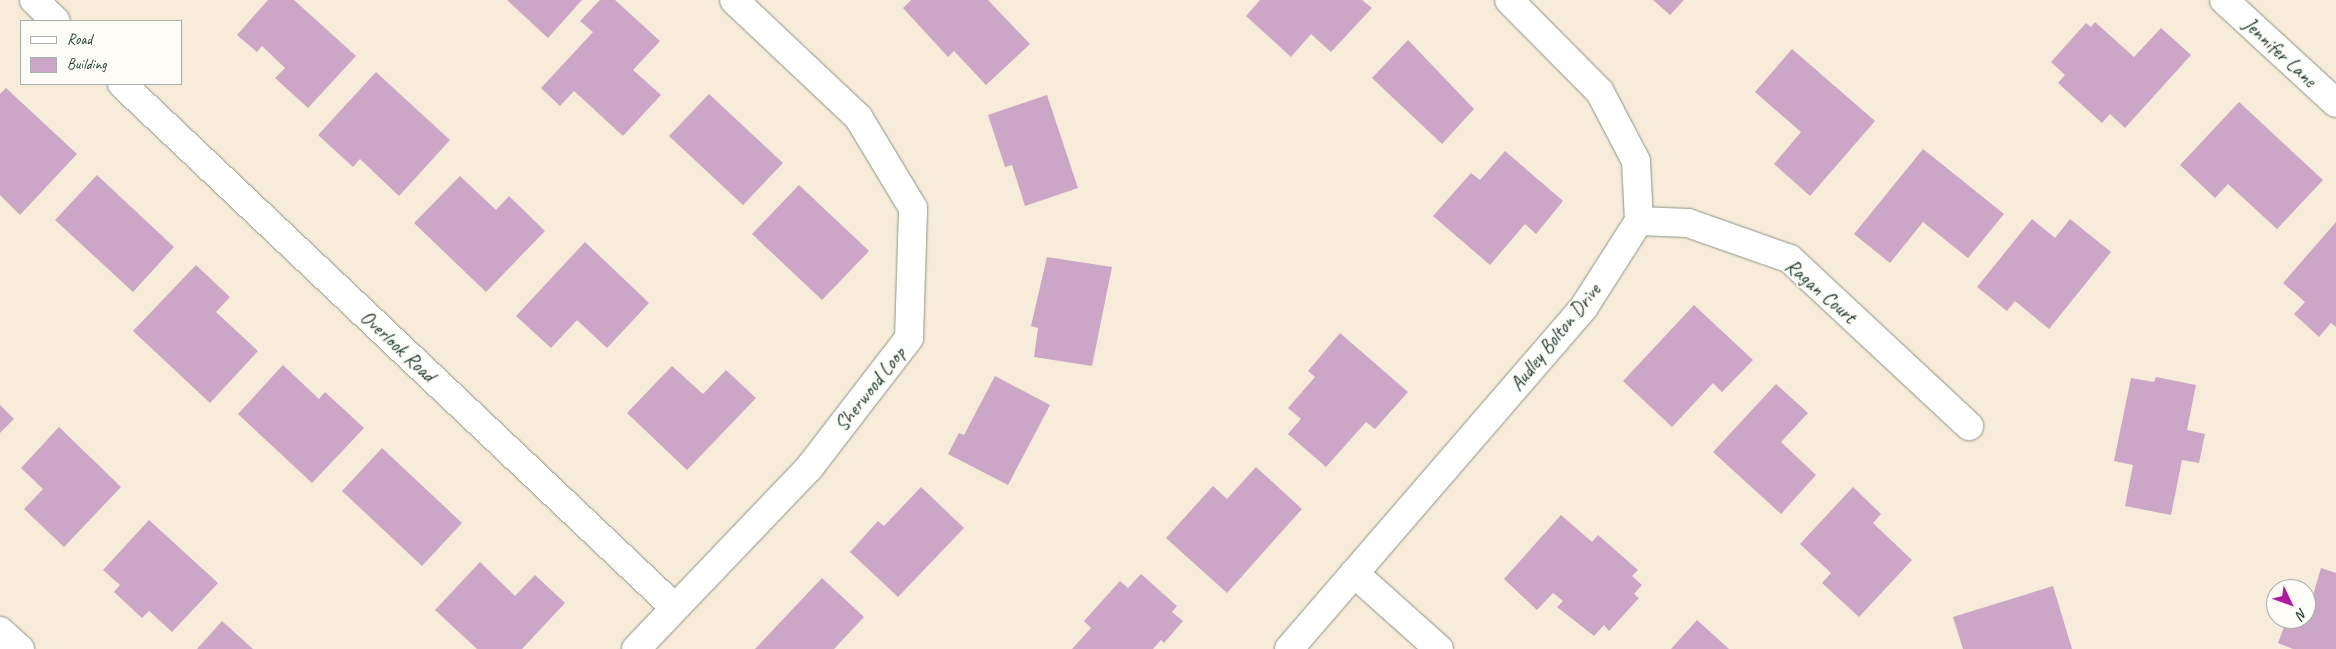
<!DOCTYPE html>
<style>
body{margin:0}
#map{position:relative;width:2336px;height:649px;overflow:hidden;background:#f7ecd9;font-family:Caveat,sans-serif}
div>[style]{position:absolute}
.building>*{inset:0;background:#cca6c6}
.roads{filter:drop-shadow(0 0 1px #8b9486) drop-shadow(0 0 1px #8b9486)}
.minor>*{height:28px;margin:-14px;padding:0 14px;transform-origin:14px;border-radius:14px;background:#fff}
span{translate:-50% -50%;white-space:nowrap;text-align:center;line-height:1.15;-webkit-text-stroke:4px #fdfcf7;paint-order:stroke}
.street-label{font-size:20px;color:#1f3d34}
.legend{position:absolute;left:20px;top:20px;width:162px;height:65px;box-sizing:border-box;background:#fdfcf7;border:1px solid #a4b0a9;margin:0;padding:6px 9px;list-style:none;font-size:15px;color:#1f3d34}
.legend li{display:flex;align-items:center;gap:10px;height:25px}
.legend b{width:25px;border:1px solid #a4b0a9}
.north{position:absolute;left:2266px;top:579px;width:50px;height:50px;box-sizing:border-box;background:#fdfcf7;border:1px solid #a4b0a9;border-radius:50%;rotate:132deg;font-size:14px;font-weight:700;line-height:20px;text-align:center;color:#1f3d34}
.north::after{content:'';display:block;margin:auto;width:18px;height:22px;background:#b5179e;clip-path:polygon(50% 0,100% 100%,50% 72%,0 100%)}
</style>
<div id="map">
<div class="building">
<i style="clip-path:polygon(268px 0,294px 0,356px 56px,308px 108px,275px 78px,285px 68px,262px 46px,257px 52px,237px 35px)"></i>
<i style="clip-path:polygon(507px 0,582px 0,548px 38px)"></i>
<i style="clip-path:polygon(600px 0,615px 0,660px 41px,633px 70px,661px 95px,623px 136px,574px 91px,560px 106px,541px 88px,593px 32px,580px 21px)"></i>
<i style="clip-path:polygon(911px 0,988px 0,1030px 44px,986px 85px,954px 51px,948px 57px,903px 8px)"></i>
<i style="clip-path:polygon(1260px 0,1362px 0,1372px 8px,1331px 52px,1311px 34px,1291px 57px,1246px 16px)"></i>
<i style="clip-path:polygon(1653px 0,1684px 0,1670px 15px)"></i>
<i style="clip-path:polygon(2095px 22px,2134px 57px,2161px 28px,2191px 55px,2125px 128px,2110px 114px,2102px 123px,2058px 83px,2065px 75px,2051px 62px,2086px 23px,2091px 27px)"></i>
<i style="clip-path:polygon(1408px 40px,1474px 109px,1442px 144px,1372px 78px)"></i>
<i style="clip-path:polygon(1792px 49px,1875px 121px,1810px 196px,1774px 164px,1801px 132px,1755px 92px)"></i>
<i style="clip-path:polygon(376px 72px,450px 140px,399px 196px,360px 159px,353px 167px,318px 135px)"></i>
<i style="clip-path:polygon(6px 88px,77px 154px,20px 215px,0 195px,0 94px)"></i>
<i style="clip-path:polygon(709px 94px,783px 163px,743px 205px,669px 136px)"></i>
<i style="clip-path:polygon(1047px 95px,1078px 188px,1025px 206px,1012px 165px,1005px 167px,988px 115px)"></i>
<i style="clip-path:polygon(2239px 102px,2323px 180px,2277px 229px,2228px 184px,2215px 198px,2180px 165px)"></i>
<i style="clip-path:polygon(1923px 149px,2004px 214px,1968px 258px,1923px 222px,1890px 263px,1854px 234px)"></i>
<i style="clip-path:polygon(1505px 151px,1563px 201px,1536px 234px,1525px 224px,1490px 265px,1433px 216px,1471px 173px,1480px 180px)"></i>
<i style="clip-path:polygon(97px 175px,174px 247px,133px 292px,55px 220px)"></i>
<i style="clip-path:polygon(460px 176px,496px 210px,509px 196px,545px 231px,486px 292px,414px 223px)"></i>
<i style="clip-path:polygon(799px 185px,869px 251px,822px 300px,752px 234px)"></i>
<i style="clip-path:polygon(2032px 219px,2055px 238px,2070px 219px,2111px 252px,2049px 329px,2015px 301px,2007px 311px,1977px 287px)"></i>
<i style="clip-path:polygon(2336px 222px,2336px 327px,2331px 323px,2319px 337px,2294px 314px,2305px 302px,2283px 283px)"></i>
<i style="clip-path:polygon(585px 242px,649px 303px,607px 348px,577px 320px,551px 348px,516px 316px)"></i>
<i style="clip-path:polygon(1047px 257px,1112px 267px,1092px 366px,1034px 357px,1038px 328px,1031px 326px)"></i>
<i style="clip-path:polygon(196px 265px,230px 297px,216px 312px,258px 351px,210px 403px,133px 331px)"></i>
<i style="clip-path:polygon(1694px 305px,1753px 360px,1722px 392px,1713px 383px,1672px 427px,1623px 381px)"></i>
<i style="clip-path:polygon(1340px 333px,1408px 392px,1375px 429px,1366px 422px,1326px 467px,1288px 434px,1301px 419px,1288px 408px,1315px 377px,1308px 371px)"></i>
<i style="clip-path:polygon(283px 365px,319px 399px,325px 392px,364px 428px,312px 483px,238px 414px)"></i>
<i style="clip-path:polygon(672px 366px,703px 394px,726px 370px,756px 398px,687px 470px,627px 413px)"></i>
<i style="clip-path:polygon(995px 376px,1050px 405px,1008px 485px,948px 454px,959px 433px,964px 435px)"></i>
<i style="clip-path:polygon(2156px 377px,2196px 385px,2187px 430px,2205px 434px,2199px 463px,2182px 460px,2171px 515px,2125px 506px,2133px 465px,2114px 461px,2131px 378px,2154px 382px)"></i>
<i style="clip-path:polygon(1776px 384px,1808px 413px,1781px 442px,1816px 475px,1781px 514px,1713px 452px)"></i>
<i style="clip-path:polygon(0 405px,14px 419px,0 433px)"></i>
<i style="clip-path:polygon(59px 427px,121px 487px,64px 547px,24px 509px,43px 489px,21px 468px)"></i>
<i style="clip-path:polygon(382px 448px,462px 523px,422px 566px,342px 491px)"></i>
<i style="clip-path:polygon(1256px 467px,1302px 509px,1227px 593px,1166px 538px,1213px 486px,1227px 499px)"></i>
<i style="clip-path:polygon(921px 487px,964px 528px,898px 597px,850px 552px,878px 521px,884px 526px)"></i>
<i style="clip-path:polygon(1853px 487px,1881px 514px,1873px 523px,1912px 560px,1859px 617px,1822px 583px,1831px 573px,1800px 544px)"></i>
<i style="clip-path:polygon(1561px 515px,1592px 542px,1598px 535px,1638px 570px,1632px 576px,1642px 585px,1634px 594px,1639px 598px,1609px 631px,1604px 625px,1594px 636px,1557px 607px,1563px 601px,1553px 593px,1537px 610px,1504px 579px)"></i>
<i style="clip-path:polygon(149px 520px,218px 583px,172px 632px,149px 611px,142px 618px,114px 592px,120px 585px,103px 570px)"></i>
<i style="clip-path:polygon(480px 562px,515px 596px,535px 575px,565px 603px,522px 649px,477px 649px,435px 610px)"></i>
<i style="clip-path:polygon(2321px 568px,2336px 573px,2336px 649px,2293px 649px,2278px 643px,2287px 619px,2306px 619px)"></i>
<i style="clip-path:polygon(1141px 574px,1177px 606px,1172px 612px,1183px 621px,1164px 643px,1161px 640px,1153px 649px,1072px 649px,1091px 628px,1084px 621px,1120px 581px,1128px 588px)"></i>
<i style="clip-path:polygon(822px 578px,864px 617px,834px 649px,755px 649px)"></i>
<i style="clip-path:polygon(2053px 586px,2072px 649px,1963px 649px,1953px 617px)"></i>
<i style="clip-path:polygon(1697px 620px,1729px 649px,1671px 649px)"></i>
<i style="clip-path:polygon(222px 621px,253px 649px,197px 649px)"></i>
</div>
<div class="roads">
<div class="minor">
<i style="left:34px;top:0;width:30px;rotate:44deg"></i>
<i style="left:2224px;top:0;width:152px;rotate:42.6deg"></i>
<i style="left:122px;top:84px;width:760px;rotate:43.45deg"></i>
<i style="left:1639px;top:221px;width:49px;rotate:2.3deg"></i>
<i style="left:1688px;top:223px;width:108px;rotate:19.4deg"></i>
<i style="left:1790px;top:259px;width:245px;rotate:43deg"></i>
<i style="left:1354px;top:573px;width:114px;rotate:41.8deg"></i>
<i style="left:0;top:631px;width:27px;rotate:42deg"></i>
<i style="left:636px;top:649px;width:250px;rotate:-46.3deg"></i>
<i style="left:809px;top:468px;width:164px;rotate:-52.4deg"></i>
<i style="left:909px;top:338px;width:130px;rotate:-88.2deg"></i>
<i style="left:913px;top:208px;width:106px;rotate:-121.1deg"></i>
<i style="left:858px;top:117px;width:170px;rotate:-136.7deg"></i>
<i style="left:1289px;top:649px;width:452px;rotate:-49.2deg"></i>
<i style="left:1584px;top:307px;width:102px;rotate:-57.4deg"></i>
<i style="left:1639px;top:221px;width:60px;rotate:-92.9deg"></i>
<i style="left:1636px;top:161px;width:78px;rotate:-117.6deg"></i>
<i style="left:1600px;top:92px;width:129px;rotate:-134.7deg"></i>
</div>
</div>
<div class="street-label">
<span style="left:2280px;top:52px;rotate:43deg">Jennifer Lane</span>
<span style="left:1821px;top:291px;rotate:41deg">Ragan Court</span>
<span style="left:1555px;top:337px;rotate:-51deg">Audley Bolton Drive</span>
<span style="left:398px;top:346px;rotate:43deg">Overlook Road</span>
<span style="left:870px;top:389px;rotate:-52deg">Sherwood Loop</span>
</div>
<ul class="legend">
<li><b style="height:6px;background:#fff"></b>Road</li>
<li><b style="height:14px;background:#cca6c6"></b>Building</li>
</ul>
<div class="north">N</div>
</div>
